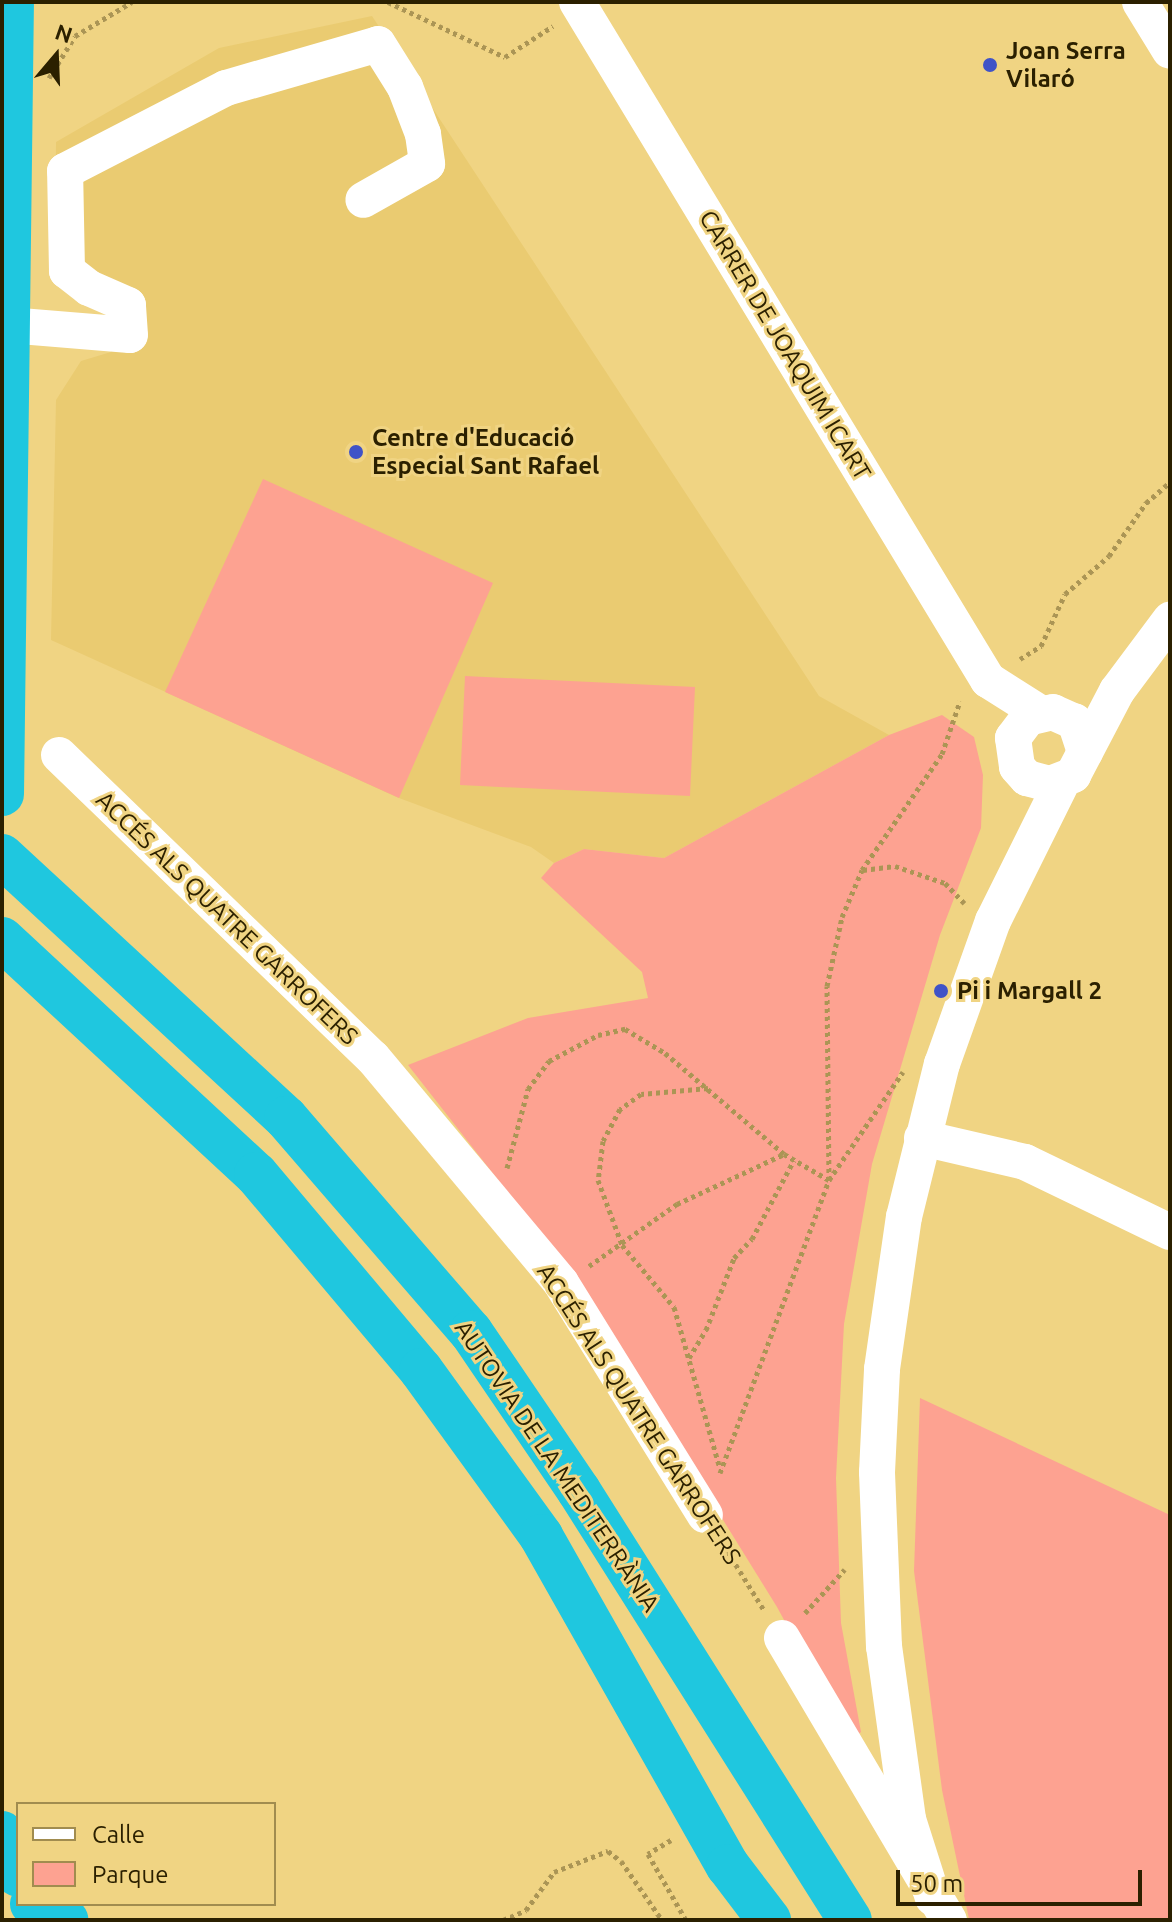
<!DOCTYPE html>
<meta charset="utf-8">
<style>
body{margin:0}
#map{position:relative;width:1172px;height:1922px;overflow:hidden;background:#f0d483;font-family:Ubuntu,sans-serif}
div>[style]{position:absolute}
.built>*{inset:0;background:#eacb71}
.green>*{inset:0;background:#fda291}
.path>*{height:5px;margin-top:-2.5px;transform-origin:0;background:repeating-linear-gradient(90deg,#ab9555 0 4px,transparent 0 8px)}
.minor>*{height:36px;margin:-18px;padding:0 18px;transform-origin:18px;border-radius:18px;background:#fff}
.highway>*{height:44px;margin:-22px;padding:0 22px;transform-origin:22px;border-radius:22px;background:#1fc7df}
.dots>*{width:22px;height:22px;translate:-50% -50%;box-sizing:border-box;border:4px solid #f0d483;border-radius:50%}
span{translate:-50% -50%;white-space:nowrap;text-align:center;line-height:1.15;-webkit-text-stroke:6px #f0d483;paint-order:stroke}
.poi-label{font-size:24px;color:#2b2000;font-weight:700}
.left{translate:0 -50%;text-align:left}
.street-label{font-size:24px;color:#2b2000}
.frame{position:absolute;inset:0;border:4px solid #2b2000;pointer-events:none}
.legend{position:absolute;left:16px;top:1802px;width:260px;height:104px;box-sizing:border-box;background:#f0d483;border:2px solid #a18c4f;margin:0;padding:10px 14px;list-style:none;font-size:24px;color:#2b2000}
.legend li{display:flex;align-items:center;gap:16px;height:40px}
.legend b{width:40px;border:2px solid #a18c4f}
.north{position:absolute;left:16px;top:16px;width:80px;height:80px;-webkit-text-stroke:6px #f0d483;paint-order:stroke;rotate:19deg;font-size:22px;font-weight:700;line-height:32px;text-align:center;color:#2b2000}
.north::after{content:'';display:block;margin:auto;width:28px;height:36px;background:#2b2000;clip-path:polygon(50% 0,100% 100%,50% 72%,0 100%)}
.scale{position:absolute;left:896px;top:1870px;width:246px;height:36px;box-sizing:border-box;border:4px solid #2b2000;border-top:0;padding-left:10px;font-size:24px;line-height:28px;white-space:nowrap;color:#2b2000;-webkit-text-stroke:6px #f0d483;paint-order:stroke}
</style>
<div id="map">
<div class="built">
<i style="clip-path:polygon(372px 16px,819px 696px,889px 735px,664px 858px,584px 849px,554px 863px,531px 847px,399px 798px,51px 640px,56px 400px,81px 361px,111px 352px,113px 313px,55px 263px,56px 142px,219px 48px)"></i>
</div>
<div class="green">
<i style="clip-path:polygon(263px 479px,493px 583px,399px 798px,165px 692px)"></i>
<i style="clip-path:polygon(465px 676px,695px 687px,690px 796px,460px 785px)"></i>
<i style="clip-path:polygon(942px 715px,974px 737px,983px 775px,981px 828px,940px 935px,872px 1164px,844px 1324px,836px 1478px,841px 1623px,861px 1732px,850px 1741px,777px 1607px,593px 1310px,559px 1258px,408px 1065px,528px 1018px,648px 998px,642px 972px,541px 878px,554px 863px,584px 849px,664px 858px,889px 735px)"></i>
<i style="clip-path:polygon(920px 1398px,1170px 1515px,1170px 1920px,969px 1919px,942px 1790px,914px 1571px)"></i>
</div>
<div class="path">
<i style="left:388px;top:2px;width:129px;rotate:25.2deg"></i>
<i style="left:505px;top:57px;width:57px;rotate:-32.9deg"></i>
<i style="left:49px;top:78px;width:49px;rotate:-58.2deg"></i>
<i style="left:75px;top:36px;width:66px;rotate:-30.8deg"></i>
<i style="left:1020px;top:659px;width:25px;rotate:-32deg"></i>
<i style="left:1041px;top:646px;width:57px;rotate:-65.2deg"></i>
<i style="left:1065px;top:594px;width:58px;rotate:-40.8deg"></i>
<i style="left:1109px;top:556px;width:65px;rotate:-55.1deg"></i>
<i style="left:1146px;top:503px;width:32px;rotate:-41deg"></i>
<i style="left:863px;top:870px;width:32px;rotate:-7deg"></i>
<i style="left:895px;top:866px;width:53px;rotate:18.8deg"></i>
<i style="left:945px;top:883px;width:28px;rotate:46deg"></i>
<i style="left:708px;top:1088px;width:67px;rotate:174.9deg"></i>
<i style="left:641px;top:1094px;width:26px;rotate:144deg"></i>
<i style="left:620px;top:1109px;width:36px;rotate:118deg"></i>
<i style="left:603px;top:1141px;width:39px;rotate:97deg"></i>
<i style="left:598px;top:1180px;width:69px;rotate:69.7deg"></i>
<i style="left:622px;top:1245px;width:81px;rotate:50deg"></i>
<i style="left:674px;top:1307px;width:168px;rotate:74.1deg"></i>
<i style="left:507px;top:1168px;width:82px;rotate:-75.1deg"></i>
<i style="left:528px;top:1089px;width:35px;rotate:-53deg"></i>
<i style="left:549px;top:1061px;width:55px;rotate:-28deg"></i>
<i style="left:598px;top:1035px;width:28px;rotate:-13deg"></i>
<i style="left:625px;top:1029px;width:47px;rotate:31deg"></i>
<i style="left:665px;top:1053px;width:156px;rotate:40.3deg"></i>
<i style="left:784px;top:1154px;width:52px;rotate:30deg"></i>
<i style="left:829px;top:1180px;width:131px;rotate:-55.6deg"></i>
<i style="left:589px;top:1266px;width:108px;rotate:-35.2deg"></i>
<i style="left:677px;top:1204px;width:118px;rotate:-25deg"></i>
<i style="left:689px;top:1358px;width:33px;rotate:-59deg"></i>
<i style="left:706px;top:1330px;width:77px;rotate:-68.7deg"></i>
<i style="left:734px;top:1258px;width:26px;rotate:-47deg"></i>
<i style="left:752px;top:1239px;width:89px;rotate:-62deg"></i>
<i style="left:720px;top:1473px;width:313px;rotate:-69.6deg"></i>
<i style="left:829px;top:1180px;width:194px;rotate:-90.6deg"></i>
<i style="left:827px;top:986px;width:71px;rotate:-77.7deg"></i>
<i style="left:842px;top:917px;width:51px;rotate:-66.9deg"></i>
<i style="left:862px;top:870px;width:141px;rotate:-55.4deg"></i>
<i style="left:942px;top:754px;width:56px;rotate:-71.2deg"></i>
<i style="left:723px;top:1544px;width:78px;rotate:58.2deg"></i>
<i style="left:805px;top:1613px;width:59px;rotate:-47.7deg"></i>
<i style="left:671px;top:1840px;width:27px;rotate:149deg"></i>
<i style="left:648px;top:1854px;width:76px;rotate:60.1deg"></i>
<i style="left:457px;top:1920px;width:6px"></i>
<i style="left:503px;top:1920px;width:25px;rotate:-23deg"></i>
<i style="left:526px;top:1910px;width:47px;rotate:-53.6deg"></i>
<i style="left:554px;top:1872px;width:58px;rotate:-21.3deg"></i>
<i style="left:608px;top:1851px;width:16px;rotate:38deg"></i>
<i style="left:621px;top:1861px;width:72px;rotate:55.2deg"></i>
</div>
<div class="minor">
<i style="left:577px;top:2px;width:793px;rotate:58.78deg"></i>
<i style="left:988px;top:680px;width:62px;rotate:32.4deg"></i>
<i style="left:1140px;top:2px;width:57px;rotate:58.5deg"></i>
<i style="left:8px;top:325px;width:122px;rotate:4.7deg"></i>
<i style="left:130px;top:335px;width:30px;rotate:-94deg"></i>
<i style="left:128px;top:305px;width:43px;rotate:-156.4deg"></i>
<i style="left:89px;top:288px;width:28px;rotate:-142deg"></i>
<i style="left:67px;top:271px;width:100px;rotate:-91.1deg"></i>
<i style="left:65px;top:171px;width:181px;rotate:-27.3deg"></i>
<i style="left:226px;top:88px;width:158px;rotate:-16.1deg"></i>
<i style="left:378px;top:44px;width:51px;rotate:57.9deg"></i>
<i style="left:405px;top:87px;width:50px;rotate:69deg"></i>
<i style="left:423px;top:134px;width:30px;rotate:82deg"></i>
<i style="left:427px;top:164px;width:73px;rotate:150.6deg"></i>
<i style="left:1085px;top:752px;width:32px;rotate:-108deg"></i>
<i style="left:1075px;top:722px;width:24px;rotate:-156deg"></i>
<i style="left:1053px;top:712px;width:26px;rotate:167deg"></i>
<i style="left:1028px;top:718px;width:25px;rotate:127deg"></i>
<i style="left:1013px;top:738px;width:29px;rotate:82deg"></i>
<i style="left:1017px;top:767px;width:15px;rotate:48deg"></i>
<i style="left:1027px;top:778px;width:24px;rotate:15deg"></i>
<i style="left:1050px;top:784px;width:25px;rotate:-21deg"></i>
<i style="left:1073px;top:775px;width:95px;rotate:-62.4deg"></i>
<i style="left:1117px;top:691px;width:89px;rotate:-53.3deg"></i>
<i style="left:59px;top:755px;width:436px;rotate:44deg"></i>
<i style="left:373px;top:1058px;width:293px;rotate:50.1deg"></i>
<i style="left:561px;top:1283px;width:273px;rotate:58.2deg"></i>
<i style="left:922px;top:1138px;width:106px;rotate:13.1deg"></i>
<i style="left:1025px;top:1162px;width:161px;rotate:25.8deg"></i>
<i style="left:782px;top:1638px;width:328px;rotate:59.4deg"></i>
<i style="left:933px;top:1898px;width:83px;rotate:-107.6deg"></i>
<i style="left:908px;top:1819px;width:174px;rotate:-97.9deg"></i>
<i style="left:884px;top:1647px;width:175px;rotate:-92.3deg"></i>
<i style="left:877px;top:1472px;width:103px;rotate:-87.2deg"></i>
<i style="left:882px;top:1369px;width:154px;rotate:-81.8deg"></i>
<i style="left:904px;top:1217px;width:158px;rotate:-76.1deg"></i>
<i style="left:942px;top:1064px;width:152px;rotate:-70.4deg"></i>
<i style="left:993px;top:921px;width:155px;rotate:-63.6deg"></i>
</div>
<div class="highway">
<i style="left:2px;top:794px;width:792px;rotate:-89.28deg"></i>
<i style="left:2px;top:856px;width:386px;rotate:42.7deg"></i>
<i style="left:286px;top:1118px;width:283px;rotate:49.2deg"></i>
<i style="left:471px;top:1332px;width:192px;rotate:55.8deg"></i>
<i style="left:579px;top:1491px;width:507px;rotate:57.72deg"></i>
<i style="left:2px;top:939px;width:346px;rotate:42.8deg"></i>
<i style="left:256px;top:1174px;width:256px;rotate:49.9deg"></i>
<i style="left:421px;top:1370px;width:205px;rotate:54.1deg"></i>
<i style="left:541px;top:1536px;width:379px;rotate:60.5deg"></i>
<i style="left:728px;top:1866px;width:68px;rotate:52.8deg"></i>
<i style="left:2px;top:1833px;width:19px;rotate:87deg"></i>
<i style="left:3px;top:1852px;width:27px;rotate:57deg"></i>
<i style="left:32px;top:1904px;width:38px;rotate:25deg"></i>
</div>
<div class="dots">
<i style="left:990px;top:65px;background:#4053c7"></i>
<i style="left:356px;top:452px;background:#4053c7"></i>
<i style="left:941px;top:991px;background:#4053c7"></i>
</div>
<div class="poi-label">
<span class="left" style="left:1006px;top:65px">Joan Serra<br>Vilaró</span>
<span class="left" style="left:372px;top:452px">Centre d'Educació<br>Especial Sant Rafael</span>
<span class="left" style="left:957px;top:991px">Pi i Margall 2</span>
</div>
<div class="street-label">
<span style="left:785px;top:345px;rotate:59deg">CARRER DE JOAQUIM ICART</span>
<span style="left:227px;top:918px;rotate:44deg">ACCÉS ALS QUATRE GARROFERS</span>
<span style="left:639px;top:1414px;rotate:57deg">ACCÉS ALS QUATRE GARROFERS</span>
<span style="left:557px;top:1466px;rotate:56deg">AUTOVIA DE LA MEDITERRÀNIA</span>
</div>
<div class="frame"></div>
<ul class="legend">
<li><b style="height:10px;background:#fff"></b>Calle</li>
<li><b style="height:22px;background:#fda291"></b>Parque</li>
</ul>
<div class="north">N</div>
<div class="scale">50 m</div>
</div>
